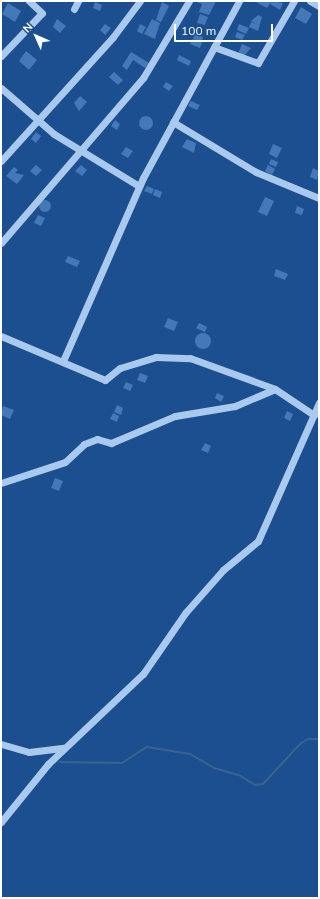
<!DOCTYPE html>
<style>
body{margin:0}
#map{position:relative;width:320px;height:899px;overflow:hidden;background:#1b4f8f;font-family:Mulish,sans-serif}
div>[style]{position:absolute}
.stream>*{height:2px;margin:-1px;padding:0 1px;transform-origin:1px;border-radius:1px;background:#3c6290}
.building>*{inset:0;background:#4478b7}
.round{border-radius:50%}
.minor>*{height:7px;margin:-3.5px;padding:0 3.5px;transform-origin:3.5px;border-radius:3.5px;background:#a9c9ee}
span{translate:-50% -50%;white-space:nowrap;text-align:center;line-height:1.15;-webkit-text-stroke:3px #1b4f8f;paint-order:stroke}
.frame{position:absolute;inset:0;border:2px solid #fff;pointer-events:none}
.north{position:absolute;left:16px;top:16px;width:40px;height:40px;-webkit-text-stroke:3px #1b4f8f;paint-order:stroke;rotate:315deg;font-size:11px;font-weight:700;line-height:16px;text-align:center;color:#fff}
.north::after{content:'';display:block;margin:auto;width:14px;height:18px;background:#fff;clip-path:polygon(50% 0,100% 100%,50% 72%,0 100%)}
.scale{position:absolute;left:174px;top:24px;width:99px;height:18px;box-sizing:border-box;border:2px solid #fff;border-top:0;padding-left:5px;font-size:12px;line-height:14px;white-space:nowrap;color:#fff;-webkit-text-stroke:3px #1b4f8f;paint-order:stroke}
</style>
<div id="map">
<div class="stream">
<i style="left:60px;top:762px;width:62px;rotate:0.9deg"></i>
<i style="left:122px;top:763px;width:30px;rotate:-33deg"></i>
<i style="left:147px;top:747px;width:44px;rotate:9.2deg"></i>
<i style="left:190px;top:754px;width:28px;rotate:30deg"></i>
<i style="left:214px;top:768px;width:26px;rotate:16deg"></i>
<i style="left:239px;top:775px;width:19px;rotate:32deg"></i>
<i style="left:255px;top:785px;width:8px;rotate:-7deg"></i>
<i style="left:263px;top:784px;width:54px;rotate:-47.2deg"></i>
<i style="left:300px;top:744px;width:9px;rotate:-32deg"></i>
<i style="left:308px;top:739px;width:11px"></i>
</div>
<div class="building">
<i style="clip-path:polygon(194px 1px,203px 2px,216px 1px,209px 15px,199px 12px,202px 4px)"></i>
<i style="clip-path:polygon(254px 1px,270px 1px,271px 2px,267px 8px)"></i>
<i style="clip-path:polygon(272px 1px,283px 3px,280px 10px,270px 4px)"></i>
<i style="clip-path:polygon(95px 2px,102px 5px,100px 11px,93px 8px)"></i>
<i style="clip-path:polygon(162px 2px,169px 6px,161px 22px,156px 20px)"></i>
<i style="clip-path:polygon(8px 3px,21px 11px,15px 22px,2px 14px)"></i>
<i style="clip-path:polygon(301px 7px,312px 14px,306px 24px,295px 18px)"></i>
<i style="clip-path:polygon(200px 14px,208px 17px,205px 25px,197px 23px)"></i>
<i style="clip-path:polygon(258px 15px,262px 17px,258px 31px,249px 27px,251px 22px,255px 24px,251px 21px)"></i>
<i style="clip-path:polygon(57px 19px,66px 26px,60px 33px,53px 27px)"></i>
<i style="clip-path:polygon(152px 19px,160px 23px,155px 39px,144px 34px)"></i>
<i style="clip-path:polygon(105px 24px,111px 28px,105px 35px,100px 30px)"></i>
<i style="clip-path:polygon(140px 24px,146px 27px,142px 34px,137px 31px)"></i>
<i style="clip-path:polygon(239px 24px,249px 28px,246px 34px,237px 30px)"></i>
<i style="clip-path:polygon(237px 32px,245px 35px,242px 40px,235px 37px)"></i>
<i style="clip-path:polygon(195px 34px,203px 37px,202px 42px,193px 39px)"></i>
<i style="clip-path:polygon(192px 39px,202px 42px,200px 48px,190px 44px)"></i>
<i style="clip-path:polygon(242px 44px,251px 48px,244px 56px,238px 54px)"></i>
<i style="clip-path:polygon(26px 51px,37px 60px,29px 70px,19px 61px)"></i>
<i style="clip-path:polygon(131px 52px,149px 63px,145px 68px,133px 60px,127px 70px,122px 66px)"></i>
<i style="clip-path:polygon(179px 55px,191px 61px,189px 66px,177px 60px)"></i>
<i style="clip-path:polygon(114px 72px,123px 80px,118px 85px,109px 77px)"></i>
<i style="clip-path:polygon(166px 82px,173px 86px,169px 91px,163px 87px)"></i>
<i style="clip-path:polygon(80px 96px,87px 102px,79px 111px,74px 103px)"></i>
<i style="clip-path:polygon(191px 101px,200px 105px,197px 110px,188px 106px)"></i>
<i class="round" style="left:139px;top:116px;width:14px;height:14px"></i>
<i style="clip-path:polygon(115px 120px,120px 124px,117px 130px,111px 126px)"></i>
<i style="clip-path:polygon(36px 132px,41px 136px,36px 143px,31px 139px)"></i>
<i style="clip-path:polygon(187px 139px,196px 143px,194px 153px,182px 147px)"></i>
<i style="clip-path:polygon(273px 144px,282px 148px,277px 158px,269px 154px)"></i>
<i style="clip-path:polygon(126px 147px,133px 151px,128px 158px,121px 154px)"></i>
<i style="clip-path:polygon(271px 159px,278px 162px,276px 167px,269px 164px)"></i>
<i style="clip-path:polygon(36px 165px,42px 170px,36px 176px,30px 171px)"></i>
<i style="clip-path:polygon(81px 165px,87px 170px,82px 176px,75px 171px)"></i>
<i style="clip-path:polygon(268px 165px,275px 169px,272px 175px,265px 171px)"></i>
<i style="clip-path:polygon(14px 167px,18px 170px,15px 173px,24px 175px,17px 184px,6px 176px)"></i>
<i style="clip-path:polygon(313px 168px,319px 171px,317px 180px,310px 177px)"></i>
<i style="clip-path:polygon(147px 186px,154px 189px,152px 194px,144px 191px)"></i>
<i style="clip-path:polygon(155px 189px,162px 192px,160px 198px,153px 195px)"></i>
<i style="clip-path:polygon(265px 197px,274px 201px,267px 216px,258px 212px)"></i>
<i class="round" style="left:39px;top:200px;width:12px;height:12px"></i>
<i style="clip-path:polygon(297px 206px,304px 209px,302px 215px,295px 213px)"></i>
<i style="clip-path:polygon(38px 215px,45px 218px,41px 226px,34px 223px)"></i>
<i style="clip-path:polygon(68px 256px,80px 261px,77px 267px,65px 262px)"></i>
<i style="clip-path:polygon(276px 269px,288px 274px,285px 280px,274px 276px)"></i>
<i style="clip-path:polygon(168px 318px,178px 322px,174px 331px,164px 327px)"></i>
<i style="clip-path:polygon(199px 323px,207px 327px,205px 332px,196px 328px)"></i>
<i class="round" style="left:195px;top:333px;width:16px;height:16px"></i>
<i style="clip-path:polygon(140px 373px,148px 376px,145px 383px,137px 380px)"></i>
<i style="clip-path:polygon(126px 382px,133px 385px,130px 391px,123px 388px)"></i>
<i style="clip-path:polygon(217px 393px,224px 396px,221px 402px,215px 398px)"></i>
<i style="clip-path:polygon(117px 405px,123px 408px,121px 415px,114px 412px)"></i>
<i style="clip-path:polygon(3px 406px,14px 410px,10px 419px,1px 415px)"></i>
<i style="clip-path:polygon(287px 411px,293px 414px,290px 421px,284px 418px)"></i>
<i style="clip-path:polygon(113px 413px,119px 416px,117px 422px,110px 419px)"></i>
<i style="clip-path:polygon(205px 443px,211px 446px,208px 453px,201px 450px)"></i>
<i style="clip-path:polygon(55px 478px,63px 481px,59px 491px,51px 488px)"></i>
</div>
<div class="minor">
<i style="left:310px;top:1px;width:10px;rotate:29deg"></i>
<i style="left:74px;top:9px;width:9px;rotate:-63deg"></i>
<i style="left:214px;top:47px;width:47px;rotate:20deg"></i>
<i style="left:258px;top:63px;width:72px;rotate:-59.9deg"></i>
<i style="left:1px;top:56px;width:59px;rotate:-46.4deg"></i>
<i style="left:42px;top:13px;width:18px;rotate:-137deg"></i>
<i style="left:1px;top:88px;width:70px;rotate:41deg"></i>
<i style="left:54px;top:134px;width:100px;rotate:31.5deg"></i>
<i style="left:173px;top:122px;width:97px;rotate:31.1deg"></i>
<i style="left:256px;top:172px;width:68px;rotate:22.4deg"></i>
<i style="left:1px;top:161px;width:167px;rotate:-47.9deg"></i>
<i style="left:113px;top:37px;width:45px;rotate:-53.1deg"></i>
<i style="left:1px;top:243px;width:218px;rotate:-49.3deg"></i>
<i style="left:143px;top:78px;width:90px;rotate:-59.1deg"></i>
<i style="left:1px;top:336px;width:113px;rotate:22.9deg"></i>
<i style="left:105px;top:380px;width:19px;rotate:-39deg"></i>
<i style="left:120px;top:368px;width:38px;rotate:-17deg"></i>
<i style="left:156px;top:357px;width:34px;rotate:2deg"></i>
<i style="left:190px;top:358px;width:90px;rotate:20deg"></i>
<i style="left:275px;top:389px;width:47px;rotate:33.7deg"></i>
<i style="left:63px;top:361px;width:200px;rotate:-66.4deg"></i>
<i style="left:143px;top:178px;width:201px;rotate:-61.5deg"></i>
<i style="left:1px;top:483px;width:67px;rotate:-18.2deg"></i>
<i style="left:65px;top:462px;width:26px;rotate:-43deg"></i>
<i style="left:84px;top:444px;width:14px;rotate:-21deg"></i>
<i style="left:97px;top:439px;width:15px;rotate:16deg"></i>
<i style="left:111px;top:443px;width:69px;rotate:-22.9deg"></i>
<i style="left:175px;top:416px;width:61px;rotate:-9.5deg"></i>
<i style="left:235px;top:406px;width:43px;rotate:-23deg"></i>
<i style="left:1px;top:744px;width:29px;rotate:16deg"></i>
<i style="left:29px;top:752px;width:35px;rotate:-7deg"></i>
<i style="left:1px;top:822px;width:75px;rotate:-51deg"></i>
<i style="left:48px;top:764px;width:131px;rotate:-43.5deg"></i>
<i style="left:143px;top:674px;width:75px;rotate:-55.3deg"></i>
<i style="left:186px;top:612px;width:56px;rotate:-48.6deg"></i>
<i style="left:223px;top:570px;width:45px;rotate:-39.6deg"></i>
<i style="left:258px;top:541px;width:151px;rotate:-66.2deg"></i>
</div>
<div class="frame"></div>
<div class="north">N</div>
<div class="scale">100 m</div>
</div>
